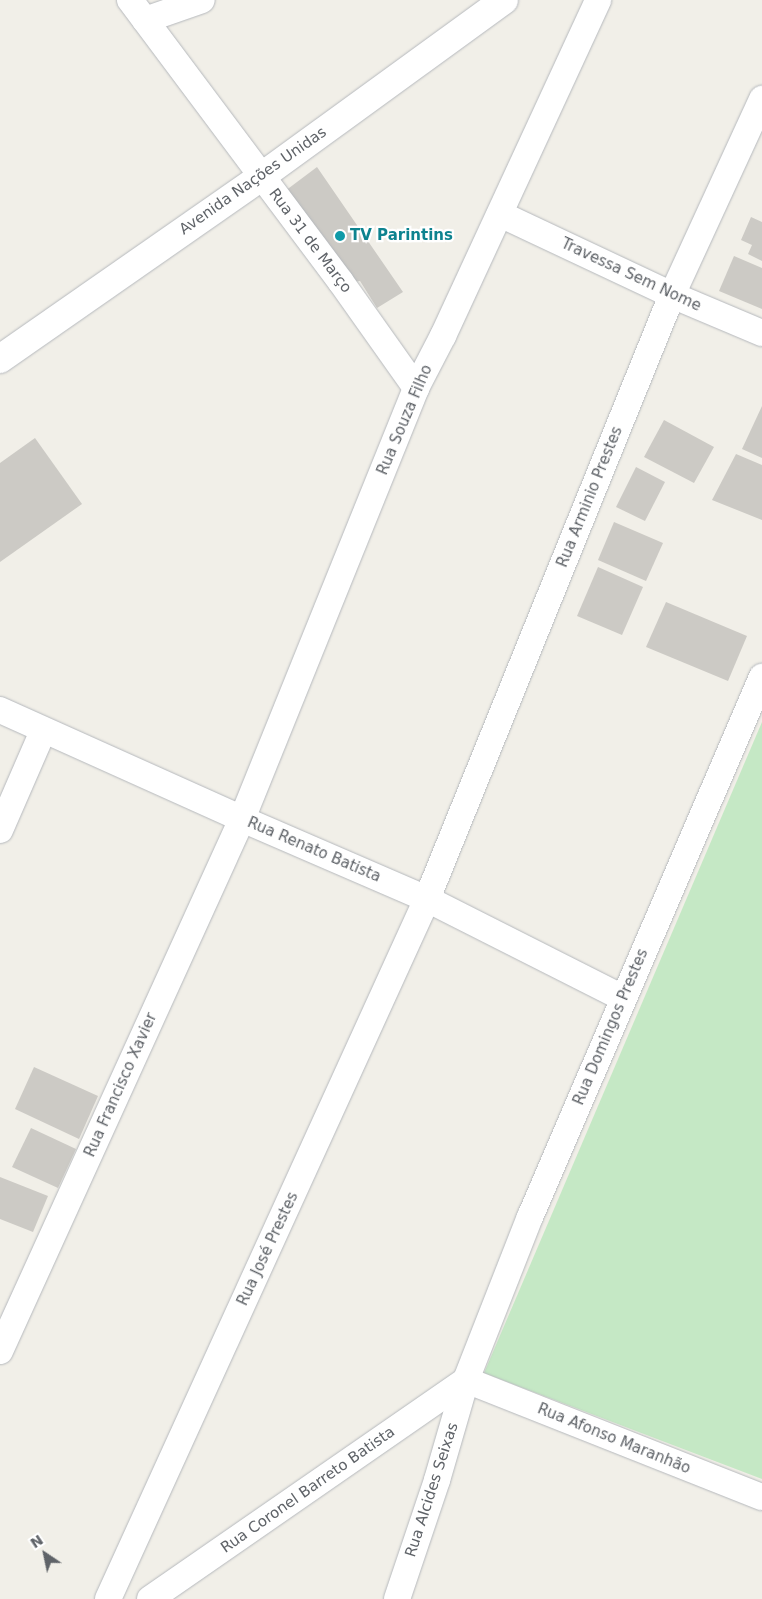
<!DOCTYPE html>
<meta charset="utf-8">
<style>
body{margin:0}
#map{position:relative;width:762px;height:1599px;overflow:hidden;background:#f1efe8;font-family:"DejaVu Sans",sans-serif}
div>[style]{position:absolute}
.green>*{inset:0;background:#c5e8c5}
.building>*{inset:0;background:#cccac5}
.roads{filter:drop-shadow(0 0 1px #b5b8bc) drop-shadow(0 0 1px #b5b8bc)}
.street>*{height:26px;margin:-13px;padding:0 13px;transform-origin:13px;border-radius:13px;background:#fff}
.secondary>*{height:28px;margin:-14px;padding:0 14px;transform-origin:14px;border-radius:14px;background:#fff}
.dots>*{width:14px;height:14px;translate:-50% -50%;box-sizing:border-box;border:2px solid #fff;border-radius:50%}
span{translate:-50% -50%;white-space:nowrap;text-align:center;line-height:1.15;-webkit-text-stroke:4.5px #fff;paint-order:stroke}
.street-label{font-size:15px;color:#5f6368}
.culture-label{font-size:15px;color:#0d838f;font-weight:700}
.left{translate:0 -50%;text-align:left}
.north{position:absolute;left:20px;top:1529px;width:50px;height:50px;-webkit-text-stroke:4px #fff;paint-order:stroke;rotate:326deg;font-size:14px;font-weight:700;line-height:20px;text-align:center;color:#5f6368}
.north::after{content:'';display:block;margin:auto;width:18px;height:22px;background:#5f6368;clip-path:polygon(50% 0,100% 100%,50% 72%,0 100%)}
</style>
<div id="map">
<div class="green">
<i style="clip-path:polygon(762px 722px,762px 1479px,484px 1373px)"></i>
</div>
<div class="building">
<i style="clip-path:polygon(317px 167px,403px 292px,377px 308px,360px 281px,347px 283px,285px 191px)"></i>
<i style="clip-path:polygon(751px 217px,762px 222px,762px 261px,748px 254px,752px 245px,741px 240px)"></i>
<i style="clip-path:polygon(734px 256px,762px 268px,762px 309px,719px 291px)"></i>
<i style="clip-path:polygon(762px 406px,762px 458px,742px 449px)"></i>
<i style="clip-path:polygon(664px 420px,714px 447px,694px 483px,644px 457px)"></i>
<i style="clip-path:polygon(35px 438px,82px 504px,0 562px,0 463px)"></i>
<i style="clip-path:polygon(736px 454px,762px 465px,762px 520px,712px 500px)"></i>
<i style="clip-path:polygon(636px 467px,665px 482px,645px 521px,616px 507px)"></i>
<i style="clip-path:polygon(614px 522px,663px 543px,646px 581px,598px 560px)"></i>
<i style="clip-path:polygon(598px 567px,643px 587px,622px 635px,577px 616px)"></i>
<i style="clip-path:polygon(666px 602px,747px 636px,728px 681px,646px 647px)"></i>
<i style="clip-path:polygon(34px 1067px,98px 1096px,79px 1139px,15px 1109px)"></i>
<i style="clip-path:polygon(31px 1128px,76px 1149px,58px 1188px,12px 1167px)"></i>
<i style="clip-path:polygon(0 1177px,48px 1196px,33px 1232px,0 1219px)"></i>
</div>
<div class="roads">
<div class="street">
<i style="left:130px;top:0;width:352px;rotate:53.2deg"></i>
<i style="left:341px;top:282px;width:130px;rotate:54.7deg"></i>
<i style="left:145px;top:20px;width:60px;rotate:-19.3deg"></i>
<i style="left:500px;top:214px;width:190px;rotate:25.2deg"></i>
<i style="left:672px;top:295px;width:98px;rotate:22.9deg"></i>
<i style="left:0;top:710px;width:265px;rotate:24.2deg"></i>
<i style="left:242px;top:819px;width:202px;rotate:23.4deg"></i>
<i style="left:427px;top:899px;width:220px;rotate:26.8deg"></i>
<i style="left:0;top:830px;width:108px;rotate:-66.5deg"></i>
<i style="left:0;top:1351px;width:584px;rotate:-65.54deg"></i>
<i style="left:242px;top:819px;width:465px;rotate:-68deg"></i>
<i style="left:416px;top:388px;width:59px;rotate:-62.6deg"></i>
<i style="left:443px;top:336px;width:370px;rotate:-65.2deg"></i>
<i style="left:466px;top:1380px;width:318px;rotate:21.6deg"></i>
<i style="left:108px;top:1599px;width:769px;rotate:-65.5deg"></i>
<i style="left:427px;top:899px;width:652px;rotate:-67.92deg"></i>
<i style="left:672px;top:295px;width:216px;rotate:-65.3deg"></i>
<i style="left:150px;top:1599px;width:384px;rotate:-34.7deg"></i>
<i style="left:397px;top:1599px;width:126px;rotate:-71.4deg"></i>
<i style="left:437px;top:1480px;width:104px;rotate:-73.8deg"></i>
<i style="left:466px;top:1380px;width:175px;rotate:-68.6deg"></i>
<i style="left:530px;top:1217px;width:588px;rotate:-66.75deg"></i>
</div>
<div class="secondary">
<i style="left:0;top:359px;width:320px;rotate:-34.9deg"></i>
<i style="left:262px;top:176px;width:299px;rotate:-36deg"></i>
</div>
</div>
<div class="dots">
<i style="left:340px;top:236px;background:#0f9aa8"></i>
</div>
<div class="street-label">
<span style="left:253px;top:181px;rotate:-35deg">Avenida Nações Unidas</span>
<span style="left:310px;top:241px;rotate:53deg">Rua 31 de Março</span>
<span style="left:631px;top:275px;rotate:25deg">Travessa Sem Nome</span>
<span style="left:405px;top:420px;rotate:-67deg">Rua Souza Filho</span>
<span style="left:590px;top:497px;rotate:-68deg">Rua Arminio Prestes</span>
<span style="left:314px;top:850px;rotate:23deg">Rua Renato Batista</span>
<span style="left:611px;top:1027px;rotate:-67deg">Rua Domingos Prestes</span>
<span style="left:121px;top:1085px;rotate:-66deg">Rua Francisco Xavier</span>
<span style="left:268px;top:1249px;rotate:-65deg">Rua José Prestes</span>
<span style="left:614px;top:1439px;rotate:22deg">Rua Afonso Maranhão</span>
<span style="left:308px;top:1490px;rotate:-35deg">Rua Coronel Barreto Batista</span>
<span style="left:432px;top:1490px;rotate:-72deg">Rua Alcides Seixas</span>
</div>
<div class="culture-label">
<span class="left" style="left:350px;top:236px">TV Parintins</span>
</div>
<div class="north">N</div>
</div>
